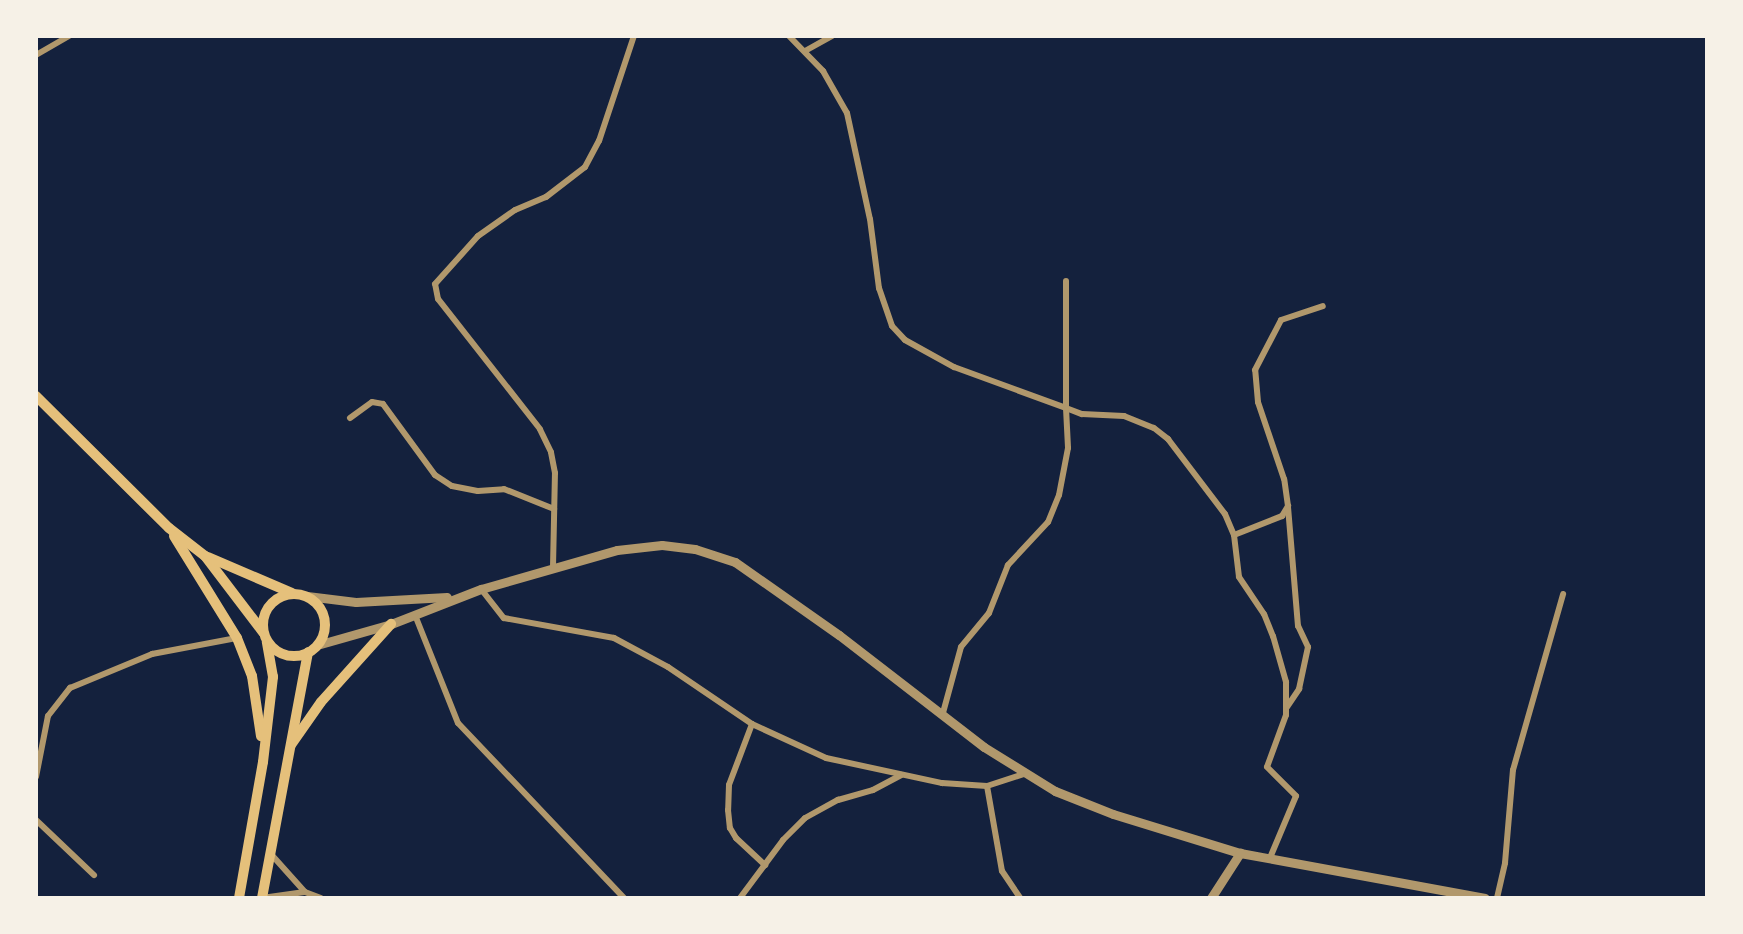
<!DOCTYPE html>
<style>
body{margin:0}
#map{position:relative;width:1743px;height:934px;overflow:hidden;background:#14213d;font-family:Quicksand,sans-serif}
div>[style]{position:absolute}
.minor>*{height:6px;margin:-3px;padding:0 3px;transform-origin:3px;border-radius:3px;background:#b1986c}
.tertiary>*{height:9px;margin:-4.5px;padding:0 4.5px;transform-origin:4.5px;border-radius:4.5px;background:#b1986c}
.primary>*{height:10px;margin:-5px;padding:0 5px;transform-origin:5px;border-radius:5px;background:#e5c07b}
.primary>.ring{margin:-5px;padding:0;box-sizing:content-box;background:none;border:10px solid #e5c07b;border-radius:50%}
span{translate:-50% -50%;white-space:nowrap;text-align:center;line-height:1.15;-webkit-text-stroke:6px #f6f1e7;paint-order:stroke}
.frame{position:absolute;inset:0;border:38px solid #f6f1e7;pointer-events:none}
</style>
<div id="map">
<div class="minor">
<i style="left:789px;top:36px;width:49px;rotate:45.8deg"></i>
<i style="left:823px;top:71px;width:48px;rotate:60.3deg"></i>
<i style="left:847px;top:113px;width:108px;rotate:77.8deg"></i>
<i style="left:870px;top:219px;width:70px;rotate:82.6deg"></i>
<i style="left:879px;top:288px;width:40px;rotate:71.1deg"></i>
<i style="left:892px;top:326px;width:19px;rotate:47deg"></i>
<i style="left:905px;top:340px;width:56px;rotate:28.9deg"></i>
<i style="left:954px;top:367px;width:119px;rotate:20.1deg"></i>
<i style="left:1066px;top:408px;width:40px;rotate:87.1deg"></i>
<i style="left:1068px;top:448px;width:48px;rotate:100.8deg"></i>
<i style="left:1059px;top:495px;width:29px;rotate:112deg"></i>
<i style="left:1048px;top:522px;width:59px;rotate:132.9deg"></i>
<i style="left:1008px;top:565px;width:52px;rotate:111.6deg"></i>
<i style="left:989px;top:613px;width:44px;rotate:129.5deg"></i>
<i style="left:961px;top:647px;width:68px;rotate:105.3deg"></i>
<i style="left:805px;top:51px;width:31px;rotate:-29deg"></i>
<i style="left:36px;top:55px;width:38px;rotate:-30deg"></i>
<i style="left:1066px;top:281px;width:127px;rotate:90deg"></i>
<i style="left:1066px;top:408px;width:17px;rotate:21deg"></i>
<i style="left:1082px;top:414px;width:42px;rotate:2.7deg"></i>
<i style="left:1124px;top:416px;width:32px;rotate:22deg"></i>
<i style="left:1154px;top:428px;width:18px;rotate:38deg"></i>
<i style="left:1168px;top:439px;width:94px;rotate:52.8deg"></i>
<i style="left:1225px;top:514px;width:23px;rotate:67deg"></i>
<i style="left:1234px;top:535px;width:42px;rotate:83.2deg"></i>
<i style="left:1239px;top:577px;width:45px;rotate:56deg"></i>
<i style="left:1264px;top:614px;width:24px;rotate:68deg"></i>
<i style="left:1273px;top:636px;width:48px;rotate:74.2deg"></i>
<i style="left:1286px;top:682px;width:33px;rotate:90deg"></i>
<i style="left:1286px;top:715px;width:55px;rotate:110.1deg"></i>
<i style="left:1267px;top:767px;width:41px;rotate:45deg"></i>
<i style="left:1296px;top:796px;width:67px;rotate:112.8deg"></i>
<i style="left:350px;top:418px;width:27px;rotate:-36deg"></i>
<i style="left:372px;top:402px;width:11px;rotate:10deg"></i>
<i style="left:383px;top:404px;width:88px;rotate:53.8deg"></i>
<i style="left:435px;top:475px;width:20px;rotate:33deg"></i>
<i style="left:452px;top:486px;width:26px;rotate:11deg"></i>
<i style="left:478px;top:491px;width:26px;rotate:-4deg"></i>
<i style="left:504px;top:489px;width:54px;rotate:21.8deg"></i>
<i style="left:1234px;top:535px;width:52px;rotate:-21.6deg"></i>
<i style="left:1282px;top:516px;width:12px;rotate:-59deg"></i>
<i style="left:1288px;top:506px;width:27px;rotate:-98deg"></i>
<i style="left:1284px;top:479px;width:81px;rotate:-108.7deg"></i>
<i style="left:1258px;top:402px;width:32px;rotate:-95deg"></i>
<i style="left:1255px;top:370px;width:56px;rotate:-62.5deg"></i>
<i style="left:1281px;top:320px;width:44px;rotate:-18.4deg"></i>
<i style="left:553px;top:567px;width:94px;rotate:-88.8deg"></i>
<i style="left:555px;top:473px;width:21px;rotate:-101deg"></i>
<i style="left:551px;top:452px;width:25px;rotate:-116deg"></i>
<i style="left:540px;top:429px;width:165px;rotate:-128.1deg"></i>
<i style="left:438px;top:299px;width:15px;rotate:-101deg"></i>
<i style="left:435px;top:284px;width:64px;rotate:-48.1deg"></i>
<i style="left:478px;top:236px;width:45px;rotate:-35.1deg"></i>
<i style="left:515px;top:210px;width:34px;rotate:-23deg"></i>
<i style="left:546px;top:197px;width:49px;rotate:-37.6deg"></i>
<i style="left:585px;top:167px;width:30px;rotate:-62deg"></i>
<i style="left:599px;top:141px;width:111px;rotate:-71.6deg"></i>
<i style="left:481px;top:589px;width:37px;rotate:52deg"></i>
<i style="left:504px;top:618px;width:112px;rotate:10.3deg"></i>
<i style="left:614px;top:638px;width:61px;rotate:28.2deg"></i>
<i style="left:668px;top:667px;width:102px;rotate:34.2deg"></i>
<i style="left:752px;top:724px;width:81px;rotate:24.7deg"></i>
<i style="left:826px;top:758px;width:119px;rotate:12.2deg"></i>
<i style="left:942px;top:783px;width:45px;rotate:3.8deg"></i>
<i style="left:987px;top:786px;width:39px;rotate:-18deg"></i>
<i style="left:415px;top:615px;width:116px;rotate:68.3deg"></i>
<i style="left:458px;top:723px;width:241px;rotate:46.5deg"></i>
<i style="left:1287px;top:707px;width:22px;rotate:-56deg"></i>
<i style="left:1299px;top:689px;width:43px;rotate:-77.9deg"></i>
<i style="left:1308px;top:647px;width:23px;rotate:-115deg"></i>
<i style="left:1298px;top:626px;width:120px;rotate:-94.8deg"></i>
<i style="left:752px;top:724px;width:65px;rotate:110.7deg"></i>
<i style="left:729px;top:785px;width:25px;rotate:92deg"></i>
<i style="left:728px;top:810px;width:18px;rotate:84deg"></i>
<i style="left:730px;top:828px;width:12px;rotate:59deg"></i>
<i style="left:736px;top:838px;width:40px;rotate:43deg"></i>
<i style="left:36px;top:777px;width:62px;rotate:-78.9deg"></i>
<i style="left:48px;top:716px;width:36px;rotate:-52deg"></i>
<i style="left:70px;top:688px;width:89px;rotate:-22.5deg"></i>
<i style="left:152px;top:654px;width:86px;rotate:-10.7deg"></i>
<i style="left:987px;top:786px;width:86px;rotate:80deg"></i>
<i style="left:1002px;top:871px;width:32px;rotate:56deg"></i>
<i style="left:36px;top:820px;width:80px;rotate:43.5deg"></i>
<i style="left:270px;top:853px;width:52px;rotate:48.1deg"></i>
<i style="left:262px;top:898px;width:43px;rotate:-7.9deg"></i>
<i style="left:305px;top:892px;width:17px;rotate:21deg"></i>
<i style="left:740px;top:898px;width:72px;rotate:-53.4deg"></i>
<i style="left:783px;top:840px;width:31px;rotate:-45deg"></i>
<i style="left:805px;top:818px;width:38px;rotate:-29deg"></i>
<i style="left:838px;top:800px;width:36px;rotate:-16deg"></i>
<i style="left:873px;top:790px;width:32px;rotate:-28deg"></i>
<i style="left:1497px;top:898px;width:36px;rotate:-77deg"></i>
<i style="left:1505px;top:863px;width:93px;rotate:-85.1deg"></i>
<i style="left:1513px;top:770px;width:183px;rotate:-74.1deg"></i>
</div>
<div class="tertiary">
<i style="left:307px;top:596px;width:49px;rotate:7deg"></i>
<i style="left:356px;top:602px;width:91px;rotate:-3.1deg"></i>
<i style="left:317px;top:645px;width:77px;rotate:-15.8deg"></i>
<i style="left:391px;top:624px;width:97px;rotate:-21.3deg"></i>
<i style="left:481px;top:589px;width:141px;rotate:-16deg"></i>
<i style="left:617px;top:550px;width:45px;rotate:-6.3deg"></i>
<i style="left:662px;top:545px;width:33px;rotate:7deg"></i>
<i style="left:695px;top:549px;width:42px;rotate:18deg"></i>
<i style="left:735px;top:562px;width:127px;rotate:35.1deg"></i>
<i style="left:839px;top:635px;width:183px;rotate:37.7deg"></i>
<i style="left:984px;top:747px;width:84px;rotate:31.8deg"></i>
<i style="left:1055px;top:791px;width:62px;rotate:21.6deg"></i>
<i style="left:1113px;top:814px;width:133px;rotate:17.1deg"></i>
<i style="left:1240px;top:853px;width:249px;rotate:10.4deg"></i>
<i style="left:1211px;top:898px;width:54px;rotate:-57.2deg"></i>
</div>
<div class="primary">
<i style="left:36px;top:396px;width:187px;rotate:44.8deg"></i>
<i style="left:169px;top:528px;width:46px;rotate:37.9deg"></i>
<i style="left:205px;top:556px;width:96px;rotate:52.7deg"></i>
<i style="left:174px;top:536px;width:120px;rotate:58.3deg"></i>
<i style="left:237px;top:638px;width:41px;rotate:68.5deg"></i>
<i style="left:252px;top:676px;width:61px;rotate:81.5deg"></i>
<i style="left:208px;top:557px;width:91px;rotate:23.2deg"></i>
<i class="ring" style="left:263px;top:594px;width:52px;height:52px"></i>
<i style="left:291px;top:745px;width:52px;rotate:-55.1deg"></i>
<i style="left:321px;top:702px;width:105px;rotate:-48.1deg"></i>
<i style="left:239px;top:898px;width:138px;rotate:-80deg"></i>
<i style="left:263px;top:762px;width:86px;rotate:-83.3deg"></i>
<i style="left:273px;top:677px;width:36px;rotate:-100deg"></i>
<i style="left:262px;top:898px;width:250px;rotate:-79.4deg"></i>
</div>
<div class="frame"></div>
</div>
